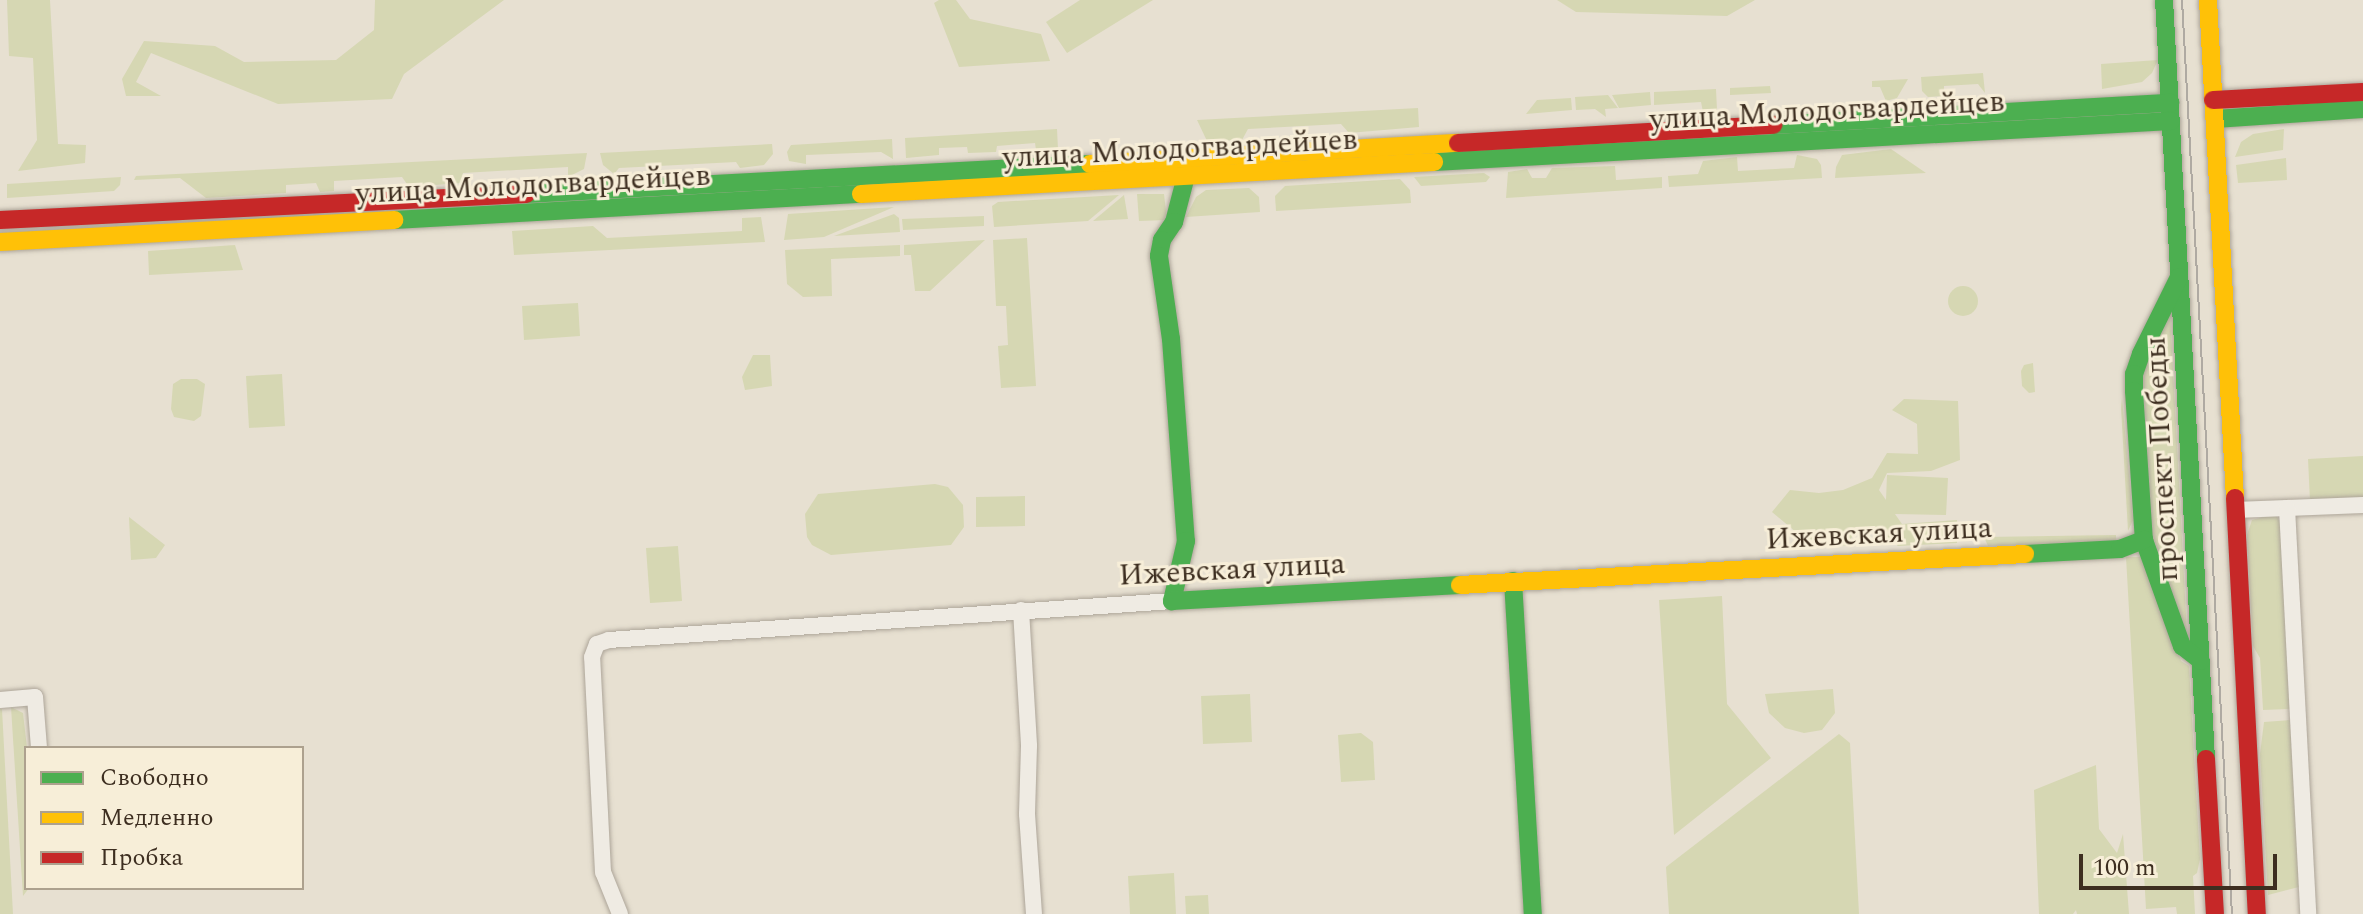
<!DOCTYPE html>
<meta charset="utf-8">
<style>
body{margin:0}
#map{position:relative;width:2363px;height:914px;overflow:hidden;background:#e7e0d1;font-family:Spectral,serif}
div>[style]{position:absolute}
.green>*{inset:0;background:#d6d7b3}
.round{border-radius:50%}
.roads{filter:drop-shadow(0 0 2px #ada599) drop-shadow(0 0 2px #ada599)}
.street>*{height:16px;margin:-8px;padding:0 8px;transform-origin:8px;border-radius:8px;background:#efebe3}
.fast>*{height:18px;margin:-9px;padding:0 9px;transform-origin:9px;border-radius:9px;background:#4caf50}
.slow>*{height:18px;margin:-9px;padding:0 9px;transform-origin:9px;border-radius:9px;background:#ffc107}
.jam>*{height:18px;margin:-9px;padding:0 9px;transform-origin:9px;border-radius:9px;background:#c62828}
.tram>*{height:2px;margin:-1px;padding:0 1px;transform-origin:1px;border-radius:1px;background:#afaaa2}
span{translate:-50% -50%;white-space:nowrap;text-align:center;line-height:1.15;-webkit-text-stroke:6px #f7eed8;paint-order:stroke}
.street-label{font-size:30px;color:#3d2e20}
.legend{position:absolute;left:24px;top:746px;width:280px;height:144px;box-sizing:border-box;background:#f7eed8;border:2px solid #ada18e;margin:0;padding:10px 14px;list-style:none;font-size:24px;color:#3d2e20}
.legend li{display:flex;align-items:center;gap:16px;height:40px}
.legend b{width:40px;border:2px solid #ada18e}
.scale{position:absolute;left:2079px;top:854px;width:198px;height:36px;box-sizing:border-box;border:4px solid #3d2e20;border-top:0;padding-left:10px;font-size:24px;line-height:28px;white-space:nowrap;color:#3d2e20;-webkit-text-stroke:6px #f7eed8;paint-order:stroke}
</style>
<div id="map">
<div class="green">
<i style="clip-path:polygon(7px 0,50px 0,58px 144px,86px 145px,85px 163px,18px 171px,37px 140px,33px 58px,9px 56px)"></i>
<i style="clip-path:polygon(375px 0,504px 0,404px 74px,392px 99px,278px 104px,151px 53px,136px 82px,161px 96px,126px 96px,122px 79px,144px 41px,215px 46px,244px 62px,336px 60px,374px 30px)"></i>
<i style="clip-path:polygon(939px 0,956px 0,970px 19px,1041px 34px,1050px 61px,959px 67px,934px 3px)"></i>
<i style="clip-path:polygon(1080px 0,1153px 0,1067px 53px,1046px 22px)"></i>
<i style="clip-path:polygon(1557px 0,1755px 0,1727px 16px,1576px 12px)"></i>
<i style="clip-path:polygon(2158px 60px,2152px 73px,2142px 82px,2102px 89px,2101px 64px)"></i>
<i style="clip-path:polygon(1983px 73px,1985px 93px,1978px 84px,1944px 86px,1944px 96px,1928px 97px,1922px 91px,1921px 77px)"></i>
<i style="clip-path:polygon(1908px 79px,1897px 98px,1886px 101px,1880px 87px,1872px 87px,1872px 81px)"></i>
<i style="clip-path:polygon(1770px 86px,1771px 93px,1730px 95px,1730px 88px)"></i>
<i style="clip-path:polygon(1716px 89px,1717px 110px,1703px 112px,1701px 102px,1654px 105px,1654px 92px)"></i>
<i style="clip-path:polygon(1650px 92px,1651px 105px,1619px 108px,1612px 95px)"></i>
<i style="clip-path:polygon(1608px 95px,1618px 108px,1605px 109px,1606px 117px,1595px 109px,1576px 110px,1575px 97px)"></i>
<i style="clip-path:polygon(1571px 98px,1572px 110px,1526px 114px,1537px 100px)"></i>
<i style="clip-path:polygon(1418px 108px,1419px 127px,1349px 133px,1341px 124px,1248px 129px,1242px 140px,1207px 141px,1197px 120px)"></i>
<i style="clip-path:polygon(1057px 129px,1058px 149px,1036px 150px,1035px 143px,997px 146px,996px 152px,968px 153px,967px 147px,939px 148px,939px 155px,906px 158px,905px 138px)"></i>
<i style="clip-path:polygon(2284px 129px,2283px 150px,2235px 157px,2241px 142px,2253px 134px)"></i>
<i style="clip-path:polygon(892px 139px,893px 159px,881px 152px,806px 155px,806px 164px,789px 161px,787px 152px,791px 145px)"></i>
<i style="clip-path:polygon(772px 144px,773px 154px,764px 165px,740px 168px,736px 162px,619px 168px,614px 174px,603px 165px,600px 153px)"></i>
<i style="clip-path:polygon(1891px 149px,1926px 173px,1835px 178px,1836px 167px,1842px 155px)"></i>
<i style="clip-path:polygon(587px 153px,584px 169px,568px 177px,568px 167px,463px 173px,461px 183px,409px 187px,402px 177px,334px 181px,334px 191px,320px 192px,316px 183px,286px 185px,286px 193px,206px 198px,180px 178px,134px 180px,136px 176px)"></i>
<i style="clip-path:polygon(1797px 155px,1817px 159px,1821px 165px,1822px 178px,1669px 187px,1668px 176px,1698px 174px,1703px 161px,1737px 157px,1738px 171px,1794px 168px)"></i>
<i style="clip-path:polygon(2286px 158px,2287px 180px,2238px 183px,2236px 165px)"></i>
<i style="clip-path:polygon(1615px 166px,1616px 180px,1662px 177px,1662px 188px,1506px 198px,1508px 172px,1527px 169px,1532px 178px,1546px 178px,1552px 168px)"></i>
<i style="clip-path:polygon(1484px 173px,1490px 177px,1486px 182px,1421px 186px,1414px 177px)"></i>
<i style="clip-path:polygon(121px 177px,120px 185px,114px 191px,7px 198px,7px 184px)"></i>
<i style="clip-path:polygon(1400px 179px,1410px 190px,1411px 203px,1276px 211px,1275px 196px,1285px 186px)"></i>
<i style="clip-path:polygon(1249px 188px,1259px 197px,1260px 212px,1186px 217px,1196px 197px,1206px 190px)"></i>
<i style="clip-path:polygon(1137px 194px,1164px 194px,1167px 220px,1139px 221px)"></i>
<i style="clip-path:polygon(1119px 195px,1088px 221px,994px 227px,992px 206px,998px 202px)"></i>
<i style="clip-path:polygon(1124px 195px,1128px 219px,1093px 221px)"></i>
<i style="clip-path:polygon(894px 207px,824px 237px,784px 240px,788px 214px)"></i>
<i style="clip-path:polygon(894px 214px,899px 218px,900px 232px,834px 236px)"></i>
<i style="clip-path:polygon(984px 216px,984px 226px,903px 230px,902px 219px)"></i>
<i style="clip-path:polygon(761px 217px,765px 242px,514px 255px,512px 231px,593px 226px,607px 238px,742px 231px,742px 218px)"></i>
<i style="clip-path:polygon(1027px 238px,1036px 386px,1001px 388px,998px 346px,1008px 345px,1006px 306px,996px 306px,993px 240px)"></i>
<i style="clip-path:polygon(985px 240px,930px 291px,915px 291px,911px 255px,904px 255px,904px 245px)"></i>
<i style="clip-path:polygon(235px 245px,243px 270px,149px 275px,148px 251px)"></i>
<i style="clip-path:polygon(900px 245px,900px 256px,831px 259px,832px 296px,803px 297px,787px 284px,785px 250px)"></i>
<i class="round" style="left:1948px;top:286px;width:30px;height:30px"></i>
<i style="clip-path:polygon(578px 303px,580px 336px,524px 340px,522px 306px)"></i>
<i style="clip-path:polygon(2170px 312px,2187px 634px,2151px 531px,2142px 369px)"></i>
<i style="clip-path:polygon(753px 355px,770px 355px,772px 386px,745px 390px,742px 377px)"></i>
<i style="clip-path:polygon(2033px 363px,2035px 392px,2029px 393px,2022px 386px,2021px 371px,2024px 365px)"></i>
<i style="clip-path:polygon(282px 374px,285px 426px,249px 428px,246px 376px)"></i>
<i style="clip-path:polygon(181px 379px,197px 379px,205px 384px,201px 416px,194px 421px,174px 417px,171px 409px,173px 384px)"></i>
<i style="clip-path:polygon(2122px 398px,2133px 520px,2128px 531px,2121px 408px)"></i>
<i style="clip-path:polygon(1904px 399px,1958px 401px,1960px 460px,1931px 471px,1887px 473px,1879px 490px,1886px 500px,1887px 475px,1948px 478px,1946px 515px,1895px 514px,1902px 524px,1957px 520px,1957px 543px,1898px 546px,1876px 529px,1854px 534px,1846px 546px,1803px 538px,1772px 512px,1790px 490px,1819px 493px,1843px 490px,1872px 478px,1887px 453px,1918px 454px,1917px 424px,1892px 410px)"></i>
<i style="clip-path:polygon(2363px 456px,2363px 498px,2310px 501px,2308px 459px)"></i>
<i style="clip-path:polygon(935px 484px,948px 487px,963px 505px,964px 527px,951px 545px,831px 555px,812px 545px,807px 537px,805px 514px,818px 494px)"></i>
<i style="clip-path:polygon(1025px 496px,1025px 526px,976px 527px,976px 497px)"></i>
<i style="clip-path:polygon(2275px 514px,2280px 522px,2290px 709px,2263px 710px,2260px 658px,2253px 646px,2247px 535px,2252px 520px)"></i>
<i style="clip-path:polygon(129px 517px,165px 545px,156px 558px,131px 560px)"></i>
<i style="clip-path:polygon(2116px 535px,2116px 541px,1988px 546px,1984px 537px)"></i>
<i style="clip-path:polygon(678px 546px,682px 601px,650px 603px,646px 548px)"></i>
<i style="clip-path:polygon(2126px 557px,2141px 557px,2146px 562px,2181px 661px,2189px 666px,2200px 859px,2197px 873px,2193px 876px,2195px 914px,2177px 914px,2176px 907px,2146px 909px)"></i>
<i style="clip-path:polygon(1722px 596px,1727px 704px,1771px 758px,1674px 835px,1659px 600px)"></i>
<i style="clip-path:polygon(1833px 689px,1835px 713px,1822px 730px,1804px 733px,1785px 728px,1769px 713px,1765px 694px)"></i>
<i style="clip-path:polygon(1250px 694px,1252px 742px,1203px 744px,1201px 696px)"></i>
<i style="clip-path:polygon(11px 707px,23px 713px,27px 748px,29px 888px,23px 896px)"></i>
<i style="clip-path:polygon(0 709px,2px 709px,13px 914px,0 914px)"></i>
<i style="clip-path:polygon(2290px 720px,2299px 887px,2268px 895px,2260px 754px,2264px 722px)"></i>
<i style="clip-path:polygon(1361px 733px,1373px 742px,1375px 780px,1341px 782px,1338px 735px)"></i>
<i style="clip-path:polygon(1839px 734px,1850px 743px,1859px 914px,1669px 914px,1666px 867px)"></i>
<i style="clip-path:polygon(2096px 765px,2099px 829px,2117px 853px,2123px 834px,2129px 914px,2077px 914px,2076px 910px,2073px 914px,2039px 914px,2034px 790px)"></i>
<i style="clip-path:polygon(1174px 873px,1176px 914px,1130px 914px,1128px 876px)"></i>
<i style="clip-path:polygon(1208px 895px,1209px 914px,1186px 914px,1185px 896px)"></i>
</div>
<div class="roads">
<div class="street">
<i style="left:2287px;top:508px;width:76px;rotate:-2.3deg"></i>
<i style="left:2235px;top:510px;width:52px;rotate:-2.2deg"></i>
<i style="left:2287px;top:508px;width:407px;rotate:87deg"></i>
<i style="left:1021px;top:610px;width:136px;rotate:86.6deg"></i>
<i style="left:1029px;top:746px;width:68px;rotate:91.7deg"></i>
<i style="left:1027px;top:814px;width:100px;rotate:86deg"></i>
<i style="left:0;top:700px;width:35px;rotate:-5deg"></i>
<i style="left:35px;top:697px;width:51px;rotate:85.5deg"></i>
<i style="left:620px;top:914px;width:45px;rotate:-112deg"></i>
<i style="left:603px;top:872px;width:215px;rotate:-92.9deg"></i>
<i style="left:592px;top:657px;width:14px;rotate:-69deg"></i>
<i style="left:597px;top:644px;width:13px;rotate:-18deg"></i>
<i style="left:609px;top:640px;width:564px;rotate:-3.96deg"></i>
</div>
<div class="fast">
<i style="left:2164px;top:0;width:760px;rotate:86.83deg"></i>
<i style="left:2215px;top:119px;width:148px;rotate:-3.9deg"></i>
<i style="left:1773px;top:125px;width:398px;rotate:-3.2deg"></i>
<i style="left:1185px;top:162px;width:14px;rotate:86deg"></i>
<i style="left:1186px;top:176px;width:48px;rotate:104.6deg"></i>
<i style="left:1174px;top:222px;width:22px;rotate:124deg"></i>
<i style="left:1162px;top:240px;width:16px;rotate:101deg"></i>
<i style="left:1159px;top:256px;width:84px;rotate:81.8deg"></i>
<i style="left:1171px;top:339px;width:203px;rotate:85.8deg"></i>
<i style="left:1186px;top:541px;width:62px;rotate:103.1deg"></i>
<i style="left:1172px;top:601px;width:288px;rotate:-3.2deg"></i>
<i style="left:1434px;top:162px;width:738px;rotate:-3.18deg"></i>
<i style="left:526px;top:194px;width:565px;rotate:-3.04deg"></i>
<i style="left:394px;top:220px;width:468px;rotate:-3.2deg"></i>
<i style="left:2179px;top:277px;width:86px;rotate:116.3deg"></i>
<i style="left:2141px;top:354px;width:21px;rotate:109deg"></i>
<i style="left:2134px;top:374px;width:17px;rotate:90deg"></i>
<i style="left:2134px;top:391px;width:149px;rotate:86.2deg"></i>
<i style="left:2144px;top:540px;width:113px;rotate:70.3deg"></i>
<i style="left:2182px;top:646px;width:24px;rotate:38deg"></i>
<i style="left:2025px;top:554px;width:95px;rotate:-3deg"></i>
<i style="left:2120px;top:549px;width:26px;rotate:-21deg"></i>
<i style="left:1513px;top:581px;width:334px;rotate:86.6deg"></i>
</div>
<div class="slow">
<i style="left:2208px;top:0;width:499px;rotate:86.9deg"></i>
<i style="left:1090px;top:164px;width:369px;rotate:-3.3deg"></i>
<i style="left:861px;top:194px;width:574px;rotate:-3.2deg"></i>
<i style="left:0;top:242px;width:395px;rotate:-3.2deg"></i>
<i style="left:1460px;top:585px;width:566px;rotate:-3.14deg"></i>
</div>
<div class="jam">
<i style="left:2213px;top:100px;width:150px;rotate:-3.1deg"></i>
<i style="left:1458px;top:143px;width:316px;rotate:-3.3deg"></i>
<i style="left:0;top:220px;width:527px;rotate:-2.83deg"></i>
<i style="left:2235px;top:498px;width:417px;rotate:87deg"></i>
<i style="left:2206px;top:759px;width:155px;rotate:86.7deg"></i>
</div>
</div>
<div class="tram">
<i style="left:2182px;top:0;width:915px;rotate:86.87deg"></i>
</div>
<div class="street-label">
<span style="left:1827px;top:111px;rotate:-3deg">улица Молодогвардейцев</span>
<span style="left:1180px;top:149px;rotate:-3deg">улица Молодогвардейцев</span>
<span style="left:533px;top:185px;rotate:-3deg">улица Молодогвардейцев</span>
<span style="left:2162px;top:459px;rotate:-93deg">проспект Победы</span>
<span style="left:1879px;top:534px;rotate:-3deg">Ижевская улица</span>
<span style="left:1232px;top:570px;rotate:-3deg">Ижевская улица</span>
</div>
<ul class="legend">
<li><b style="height:10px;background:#4caf50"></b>Свободно</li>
<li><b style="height:10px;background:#ffc107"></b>Медленно</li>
<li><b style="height:10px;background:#c62828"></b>Пробка</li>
</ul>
<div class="scale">100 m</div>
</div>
